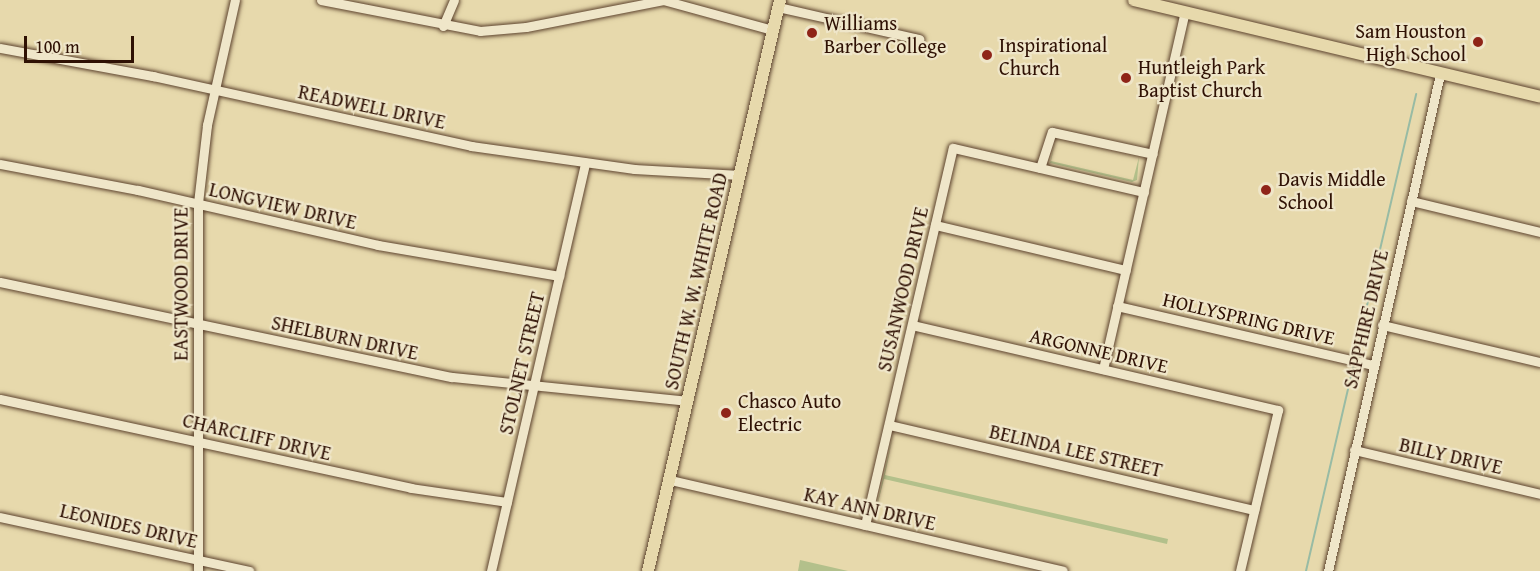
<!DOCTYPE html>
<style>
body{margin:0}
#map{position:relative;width:1540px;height:571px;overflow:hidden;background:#e7d9ac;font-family:"Gentium Book Plus",serif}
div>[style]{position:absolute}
.green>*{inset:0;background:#b3c08b}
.stream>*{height:2px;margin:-1px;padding:0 1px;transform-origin:1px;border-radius:1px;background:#98bba4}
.roads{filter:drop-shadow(0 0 2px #5d432e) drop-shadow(0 0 2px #5d432e)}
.minor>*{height:9px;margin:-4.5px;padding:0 4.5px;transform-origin:4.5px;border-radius:4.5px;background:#efe6c9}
.major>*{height:12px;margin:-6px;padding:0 6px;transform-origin:6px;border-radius:6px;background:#e7d9ac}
.dots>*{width:16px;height:16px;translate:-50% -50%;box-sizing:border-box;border:3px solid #efe6c9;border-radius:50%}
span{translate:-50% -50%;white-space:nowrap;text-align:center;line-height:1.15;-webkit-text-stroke:4.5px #efe6c9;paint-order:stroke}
.poi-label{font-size:20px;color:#2f1104}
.left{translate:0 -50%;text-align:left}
.right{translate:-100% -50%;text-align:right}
.street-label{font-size:20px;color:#2f1104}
.scale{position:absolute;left:24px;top:36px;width:110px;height:27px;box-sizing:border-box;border:3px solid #2f1104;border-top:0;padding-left:8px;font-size:18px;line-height:21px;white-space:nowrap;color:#2f1104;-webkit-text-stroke:4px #efe6c9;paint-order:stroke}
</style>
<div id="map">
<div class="green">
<i style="clip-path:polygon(1056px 138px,1051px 161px,1133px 180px,1139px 157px,1137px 180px,1132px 182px,1050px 163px)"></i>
<i style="clip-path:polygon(893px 435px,885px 475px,1168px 539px,1167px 544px,884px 479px,874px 518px)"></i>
<i style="clip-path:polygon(800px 560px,848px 571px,798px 571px)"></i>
</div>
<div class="stream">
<i style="left:1355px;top:357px;width:270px;rotate:-76.9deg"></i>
<i style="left:1306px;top:571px;width:213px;rotate:-77deg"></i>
</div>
<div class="roads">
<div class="minor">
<i style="left:321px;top:0;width:162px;rotate:11deg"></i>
<i style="left:480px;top:31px;width:46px;rotate:-5deg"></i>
<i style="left:526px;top:27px;width:140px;rotate:-11.1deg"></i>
<i style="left:663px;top:0;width:114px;rotate:15.3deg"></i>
<i style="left:778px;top:7px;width:145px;rotate:12.8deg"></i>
<i style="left:443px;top:26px;width:28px;rotate:-67deg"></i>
<i style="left:0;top:48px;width:156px;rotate:10.4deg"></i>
<i style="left:153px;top:76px;width:326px;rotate:12.4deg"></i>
<i style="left:471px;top:146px;width:165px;rotate:8deg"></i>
<i style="left:634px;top:169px;width:106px;rotate:3.2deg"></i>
<i style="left:0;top:164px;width:140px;rotate:10.7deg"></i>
<i style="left:138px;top:190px;width:246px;rotate:12.9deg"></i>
<i style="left:378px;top:245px;width:184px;rotate:9.7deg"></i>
<i style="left:1040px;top:168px;width:38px;rotate:-72deg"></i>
<i style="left:1052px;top:132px;width:103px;rotate:12.3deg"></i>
<i style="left:1411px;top:201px;width:133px;rotate:13.5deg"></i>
<i style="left:935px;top:225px;width:196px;rotate:13.3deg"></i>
<i style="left:0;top:282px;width:462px;rotate:11.9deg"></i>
<i style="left:452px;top:377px;width:236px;rotate:5.8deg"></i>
<i style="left:1117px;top:306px;width:263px;rotate:13deg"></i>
<i style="left:912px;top:325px;width:376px;rotate:13.1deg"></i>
<i style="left:1278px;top:410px;width:165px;rotate:103.3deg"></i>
<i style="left:1382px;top:325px;width:162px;rotate:13.2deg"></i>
<i style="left:1103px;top:369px;width:366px;rotate:-77.1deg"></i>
<i style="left:0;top:399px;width:421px;rotate:12.2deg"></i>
<i style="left:411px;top:488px;width:97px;rotate:8.3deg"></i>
<i style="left:889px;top:425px;width:375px;rotate:13.1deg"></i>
<i style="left:1354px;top:450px;width:191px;rotate:13.3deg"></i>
<i style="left:670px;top:480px;width:403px;rotate:13deg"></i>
<i style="left:0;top:517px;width:255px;rotate:12.2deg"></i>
<i style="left:865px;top:525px;width:387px;rotate:-76.9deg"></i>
<i style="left:953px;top:148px;width:196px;rotate:13deg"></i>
<i style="left:198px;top:571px;width:368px;rotate:-90deg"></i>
<i style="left:198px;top:203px;width:79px;rotate:-83.4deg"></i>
<i style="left:207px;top:125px;width:128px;rotate:-77.4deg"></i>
<i style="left:491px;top:571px;width:419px;rotate:-77deg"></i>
<i style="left:1328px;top:571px;width:509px;rotate:-77.3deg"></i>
</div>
<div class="major">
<i style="left:1134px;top:0;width:417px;rotate:13.4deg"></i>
<i style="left:648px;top:571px;width:586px;rotate:-76.98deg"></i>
</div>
</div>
<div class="dots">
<i style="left:812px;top:33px;background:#8f2418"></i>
<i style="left:1478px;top:42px;background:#8f2418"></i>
<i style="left:987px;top:55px;background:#8f2418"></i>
<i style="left:1126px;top:78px;background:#8f2418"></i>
<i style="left:1266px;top:190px;background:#8f2418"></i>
<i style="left:726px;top:413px;background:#8f2418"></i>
</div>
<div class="poi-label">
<span class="left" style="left:824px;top:34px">Williams<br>Barber College</span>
<span class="right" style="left:1466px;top:42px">Sam Houston<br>High School</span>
<span class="left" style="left:999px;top:56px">Inspirational<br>Church</span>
<span class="left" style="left:1138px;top:78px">Huntleigh Park<br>Baptist Church</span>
<span class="left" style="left:1278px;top:190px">Davis Middle<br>School</span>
<span class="left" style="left:738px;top:412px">Chasco Auto<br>Electric</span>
</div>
<div class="street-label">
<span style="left:372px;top:106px;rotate:12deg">READWELL DRIVE</span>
<span style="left:283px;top:205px;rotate:13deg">LONGVIEW DRIVE</span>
<span style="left:695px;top:281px;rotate:-77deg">SOUTH W. W. WHITE ROAD</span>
<span style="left:180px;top:284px;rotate:-90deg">EASTWOOD DRIVE</span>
<span style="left:902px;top:289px;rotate:-77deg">SUSANWOOD DRIVE</span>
<span style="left:1249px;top:318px;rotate:13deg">HOLLYSPRING DRIVE</span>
<span style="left:1365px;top:319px;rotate:-77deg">SAPPHIRE DRIVE</span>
<span style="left:345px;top:337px;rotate:12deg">SHELBURN DRIVE</span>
<span style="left:1099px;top:350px;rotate:13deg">ARGONNE DRIVE</span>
<span style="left:521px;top:363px;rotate:-77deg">STOLNET STREET</span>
<span style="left:257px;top:436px;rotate:13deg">CHARCLIFF DRIVE</span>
<span style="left:1076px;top:450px;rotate:13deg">BELINDA LEE STREET</span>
<span style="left:1451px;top:455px;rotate:13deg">BILLY DRIVE</span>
<span style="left:870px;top:508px;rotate:13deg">KAY ANN DRIVE</span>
<span style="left:129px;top:525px;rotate:13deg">LEONIDES DRIVE</span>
</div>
<div class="scale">100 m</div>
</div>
